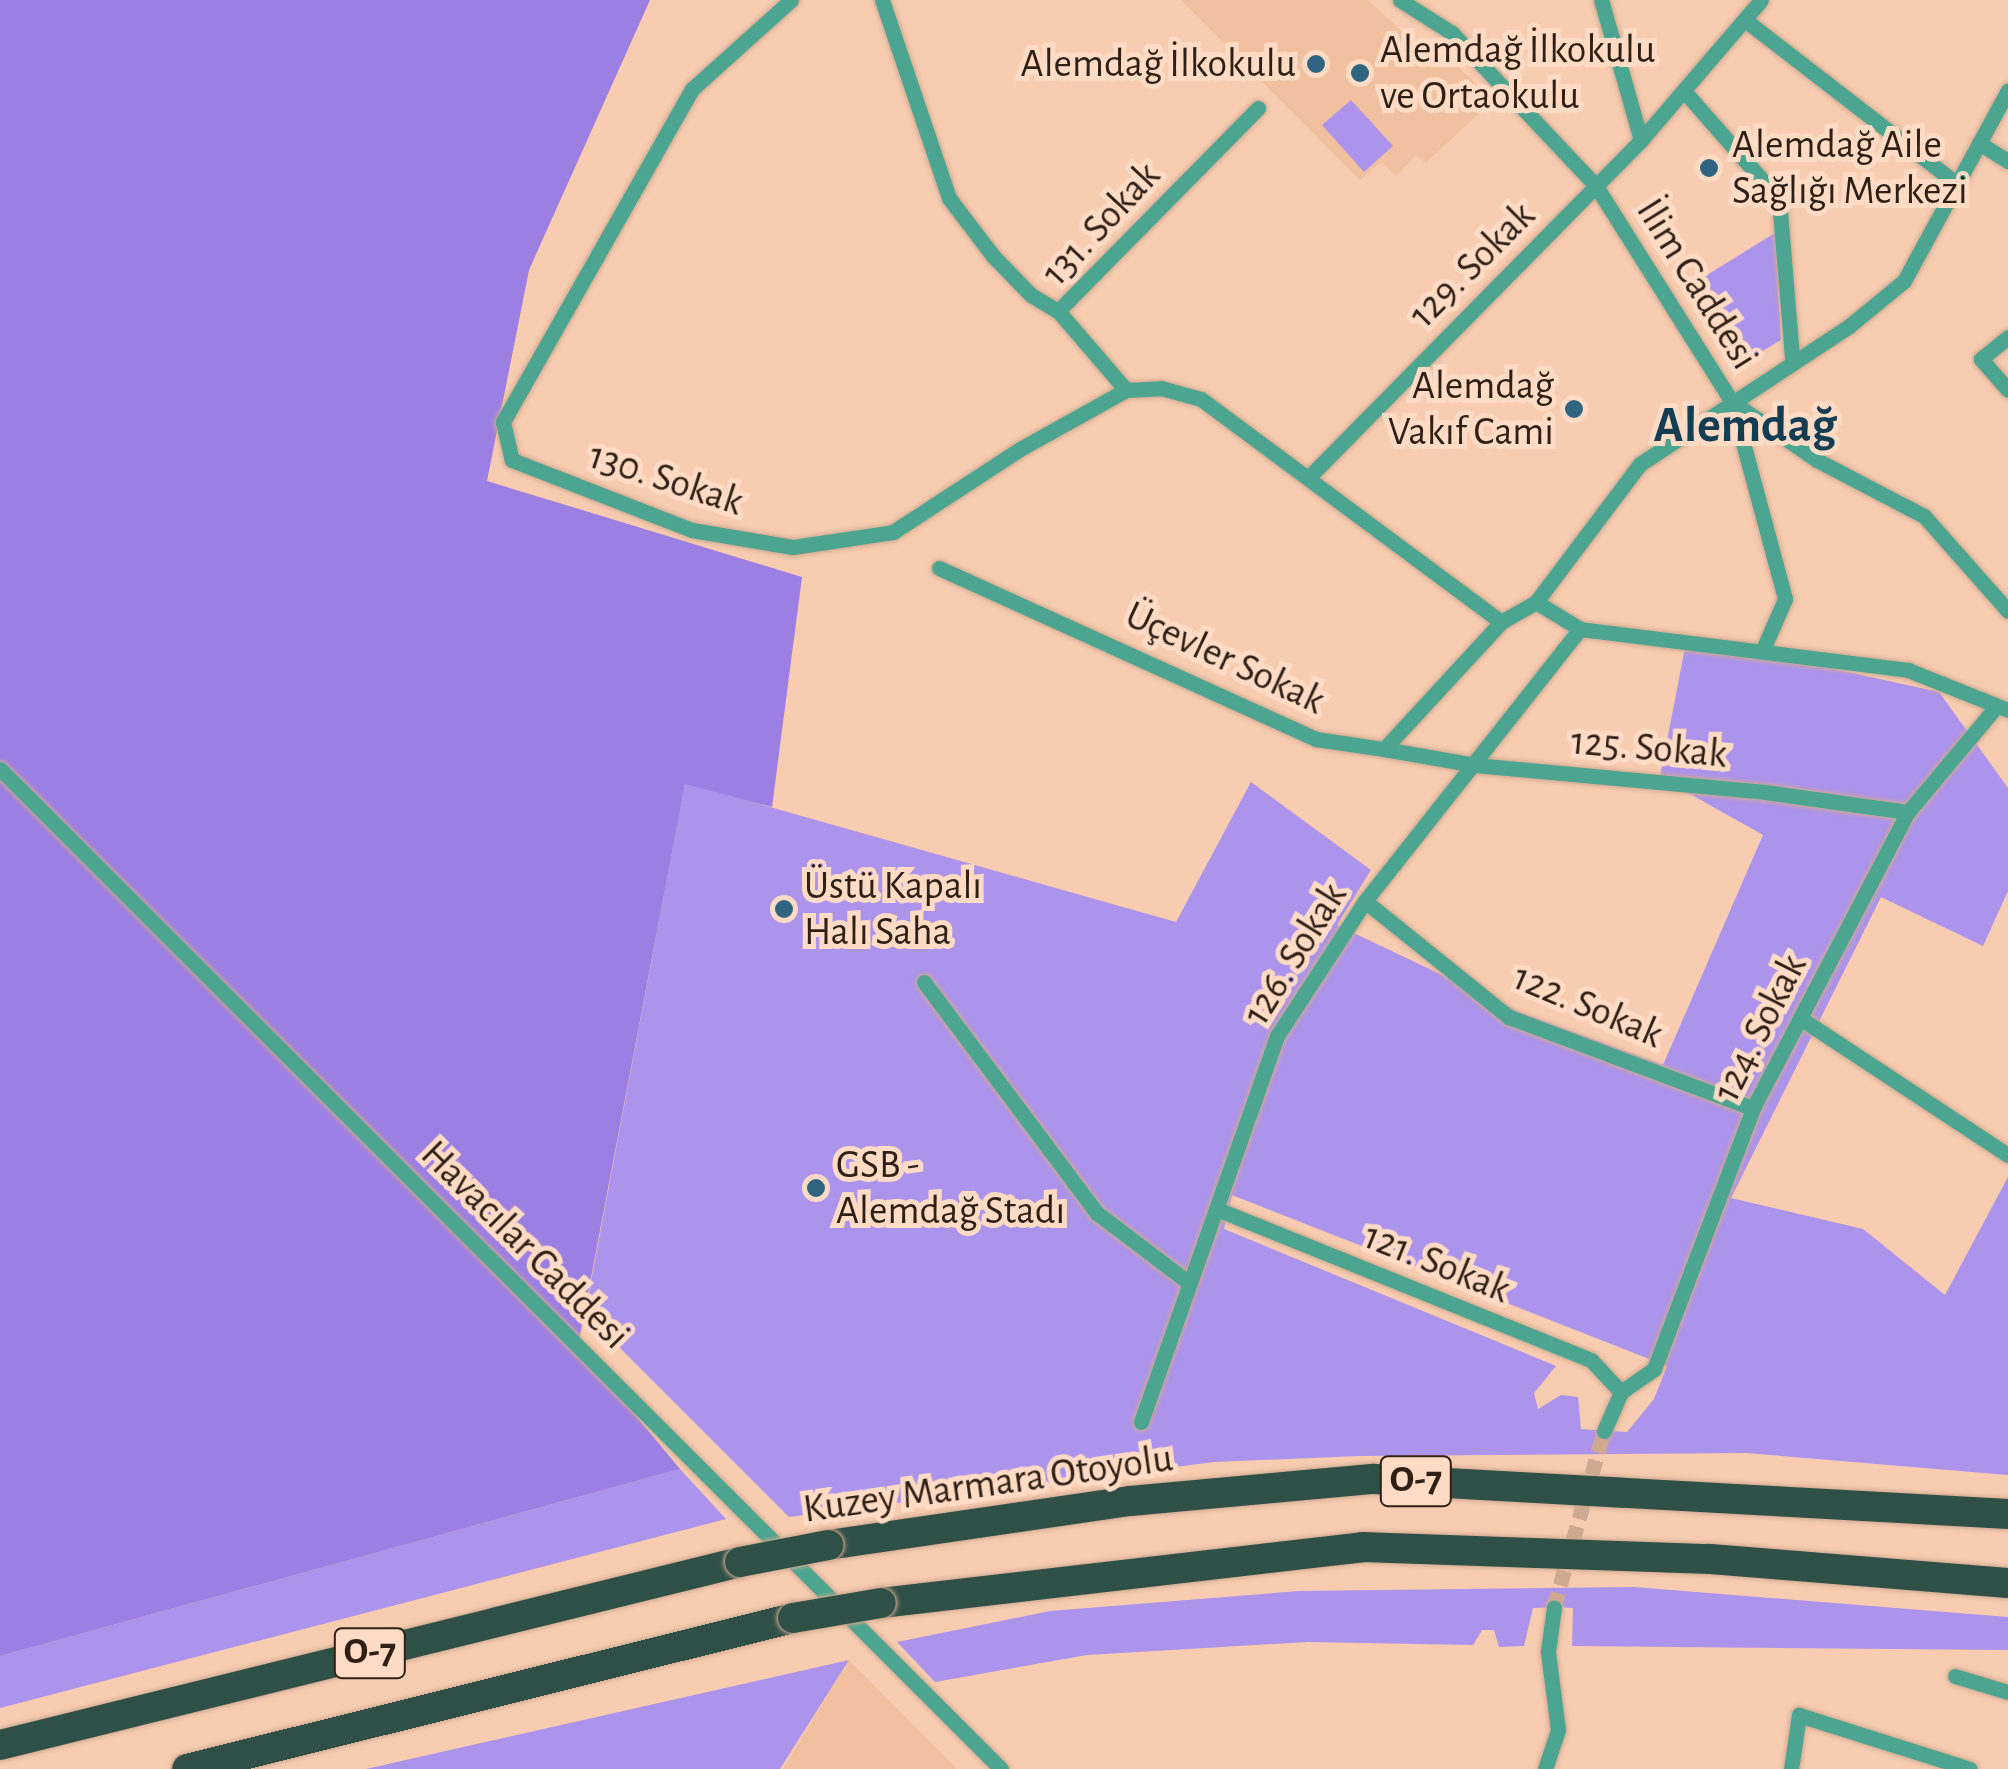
<!DOCTYPE html>
<meta charset="utf-8">
<style>
body{margin:0}
#map{position:relative;width:2008px;height:1769px;overflow:hidden;background:#f7ccb0;font-family:"Alegreya Sans",sans-serif}
div>[style]{position:absolute}
.built>*{inset:0;background:#f0c09f}
.green>*{inset:0;background:#ac93ec}
.forest>*{inset:0;background:#9c7fe2}
.minor-tunnel>*{height:15px;margin-top:-7.5px;transform-origin:0;background:repeating-linear-gradient(90deg,#cfa991 0 15px,transparent 0 23px)}
.roads{filter:drop-shadow(0 0 2px #cfa991) drop-shadow(0 0 2px #cfa991)}
.minor>*{height:15px;margin:-7.5px;padding:0 7.5px;transform-origin:7.5px;border-radius:7.5px;background:#4ba590}
.motorway>*{height:30px;margin:-15px;padding:0 15px;transform-origin:15px;border-radius:15px;background:#2f5047}
.bridges{filter:drop-shadow(0 0 2px #cfa991) drop-shadow(0 0 2px #cfa991)}
.motorway-bridge>*{height:30px;margin:-15px;padding:0 15px;transform-origin:15px;border-radius:15px;background:#2f5047}
.dots>*{width:28px;height:28px;translate:-50% -50%;box-sizing:border-box;border:5px solid #fedbc4;border-radius:50%}
span{translate:-50% -50%;white-space:nowrap;text-align:center;line-height:1.15;-webkit-text-stroke:10px #fedbc4;paint-order:stroke}
.shield-label span{padding:2px 8px;background:#fedbc4;border:2px solid;border-radius:8px;-webkit-text-stroke-width:0}
.shield-label{font-size:38px;color:#2f1f14;font-weight:700}
.poi-label{font-size:40px;color:#2f1f14}
.left{translate:0 -50%;text-align:left}
.right{translate:-100% -50%;text-align:right}
.street-label{font-size:40px;color:#2f1f14}
.district-label{font-size:50px;color:#133d53;font-weight:700}
</style>
<div id="map">
<div class="built">
<i style="clip-path:polygon(1181px 0,1368px 0,1418px 46px,1435px 45px,1493px 100px,1426px 163px,1416px 155px,1396px 176px,1381px 162px,1360px 180px)"></i>
<i style="clip-path:polygon(849px 1660px,957px 1769px,783px 1769px)"></i>
</div>
<div class="green">
<i style="clip-path:polygon(1351px 100px,1393px 146px,1364px 172px,1322px 125px)"></i>
<i style="clip-path:polygon(1775px 233px,1781px 340px,1743px 363px,1694px 283px)"></i>
<i style="clip-path:polygon(evenodd,1687px 637px,1939px 692px,2008px 788px,2008px 891px,1983px 946px,1881px 897px,1731px 1198px,1863px 1229px,1945px 1295px,2008px 1177px,2008px 1475px,1746px 1453px,1360px 1456px,1214px 1462px,789px 1517px,609px 1337px,583px 1324px,685px 783px,1176px 922px,1251px 782px,1371px 870px,1337px 925px,1522px 1013px,1663px 1065px,1763px 835px,1660px 777px,1687px 637px,1232px 1195px,1667px 1366px,1654px 1399px,1627px 1432px,1581px 1429px,1578px 1397px,1561px 1395px,1538px 1409px,1534px 1393px,1556px 1366px,1224px 1229px,1232px 1195px)"></i>
<i style="clip-path:polygon(680px 1469px,726px 1519px,0 1708px,0 1656px)"></i>
<i style="clip-path:polygon(1634px 1587px,2008px 1617px,2008px 1650px,1572px 1646px,1573px 1608px,1554px 1607px,1533px 1608px,1524px 1646px,1499px 1647px,1494px 1630px,1482px 1630px,1473px 1645px,1308px 1642px,1087px 1655px,935px 1682px,897px 1642px,1050px 1611px,1299px 1591px)"></i>
<i style="clip-path:polygon(849px 1660px,780px 1769px,366px 1769px)"></i>
</div>
<div class="forest">
<i style="clip-path:polygon(0 0,650px 0,529px 270px,487px 481px,802px 577px,772px 807px,685px 784px,578px 1346px,680px 1469px,0 1656px)"></i>
</div>
<div class="minor-tunnel">
<i style="left:1554px;top:1607px;width:183px;rotate:-74.1deg"></i>
</div>
<div class="roads">
<div class="minor">
<i style="left:791px;top:0;width:133px;rotate:138deg"></i>
<i style="left:692px;top:89px;width:383px;rotate:119.6deg"></i>
<i style="left:503px;top:422px;width:39px;rotate:77deg"></i>
<i style="left:512px;top:460px;width:193px;rotate:21.3deg"></i>
<i style="left:692px;top:530px;width:102px;rotate:9.6deg"></i>
<i style="left:793px;top:547px;width:101px;rotate:-8.5deg"></i>
<i style="left:893px;top:532px;width:152px;rotate:-33.2deg"></i>
<i style="left:1020px;top:449px;width:121px;rotate:-29.1deg"></i>
<i style="left:1126px;top:390px;width:35px;rotate:-3deg"></i>
<i style="left:1161px;top:388px;width:41px;rotate:15.4deg"></i>
<i style="left:1201px;top:399px;width:374px;rotate:36.6deg"></i>
<i style="left:1501px;top:622px;width:40px;rotate:-29.7deg"></i>
<i style="left:1536px;top:602px;width:173px;rotate:-53deg"></i>
<i style="left:1640px;top:464px;width:249px;rotate:-33.4deg"></i>
<i style="left:1848px;top:327px;width:72px;rotate:-39.4deg"></i>
<i style="left:1904px;top:281px;width:217px;rotate:-61.4deg"></i>
<i style="left:882px;top:0;width:209px;rotate:71.3deg"></i>
<i style="left:949px;top:198px;width:73px;rotate:52.8deg"></i>
<i style="left:993px;top:256px;width:54px;rotate:45.7deg"></i>
<i style="left:1031px;top:295px;width:31px;rotate:31deg"></i>
<i style="left:1400px;top:0;width:62px;rotate:32.4deg"></i>
<i style="left:1452px;top:33px;width:210px;rotate:46.7deg"></i>
<i style="left:1596px;top:186px;width:255px;rotate:57.8deg"></i>
<i style="left:1732px;top:402px;width:103px;rotate:34.3deg"></i>
<i style="left:1817px;top:460px;width:121px;rotate:27.6deg"></i>
<i style="left:1924px;top:516px;width:127px;rotate:48.5deg"></i>
<i style="left:1745px;top:20px;width:268px;rotate:37.7deg"></i>
<i style="left:1684px;top:91px;width:144px;rotate:48.7deg"></i>
<i style="left:1779px;top:199px;width:160px;rotate:85.3deg"></i>
<i style="left:1641px;top:140px;width:184px;rotate:-49.4deg"></i>
<i style="left:1979px;top:143px;width:34px;rotate:32deg"></i>
<i style="left:2008px;top:337px;width:35px;rotate:141deg"></i>
<i style="left:1981px;top:359px;width:41px;rotate:48.9deg"></i>
<i style="left:1126px;top:390px;width:104px;rotate:-130.7deg"></i>
<i style="left:1058px;top:311px;width:285px;rotate:-45.4deg"></i>
<i style="left:1732px;top:402px;width:204px;rotate:74.9deg"></i>
<i style="left:1785px;top:599px;width:52px;rotate:113.6deg"></i>
<i style="left:1310px;top:476px;width:472px;rotate:-45.4deg"></i>
<i style="left:1641px;top:140px;width:146px;rotate:-105.9deg"></i>
<i style="left:939px;top:568px;width:414px;rotate:24.4deg"></i>
<i style="left:1316px;top:739px;width:69px;rotate:8.4deg"></i>
<i style="left:1384px;top:749px;width:173px;rotate:-47.3deg"></i>
<i style="left:1536px;top:602px;width:52px;rotate:31.5deg"></i>
<i style="left:1580px;top:629px;width:331px;rotate:7.1deg"></i>
<i style="left:1908px;top:670px;width:108px;rotate:21.8deg"></i>
<i style="left:1384px;top:749px;width:92px;rotate:10deg"></i>
<i style="left:1475px;top:765px;width:291px;rotate:5.3deg"></i>
<i style="left:1765px;top:792px;width:144px;rotate:8deg"></i>
<i style="left:0;top:769px;width:1415px;rotate:44.97deg"></i>
<i style="left:1365px;top:901px;width:185px;rotate:38.9deg"></i>
<i style="left:1509px;top:1017px;width:260px;rotate:20.5deg"></i>
<i style="left:924px;top:982px;width:289px;rotate:53.2deg"></i>
<i style="left:1097px;top:1213px;width:114px;rotate:37.2deg"></i>
<i style="left:1800px;top:1018px;width:249px;rotate:33.4deg"></i>
<i style="left:1217px;top:1209px;width:403px;rotate:22deg"></i>
<i style="left:1591px;top:1360px;width:44px;rotate:46.8deg"></i>
<i style="left:1621px;top:1392px;width:40px;rotate:-34.9deg"></i>
<i style="left:1654px;top:1369px;width:279px;rotate:-69.2deg"></i>
<i style="left:1753px;top:1108px;width:334px;rotate:-62.4deg"></i>
<i style="left:1908px;top:812px;width:134px;rotate:-50.1deg"></i>
<i style="left:1141px;top:1422px;width:409px;rotate:-70.6deg"></i>
<i style="left:1277px;top:1036px;width:161px;rotate:-56.9deg"></i>
<i style="left:1365px;top:901px;width:347px;rotate:-51.7deg"></i>
<i style="left:1604px;top:1431px;width:43px;rotate:-66.4deg"></i>
<i style="left:1955px;top:1676px;width:55px;rotate:16.8deg"></i>
<i style="left:1545px;top:1769px;width:41px;rotate:-71.6deg"></i>
<i style="left:1558px;top:1730px;width:79px;rotate:-97.3deg"></i>
<i style="left:1548px;top:1652px;width:45px;rotate:-82.4deg"></i>
<i style="left:1791px;top:1769px;width:55px;rotate:-81.6deg"></i>
<i style="left:1799px;top:1715px;width:179px;rotate:17.5deg"></i>
</div>
<div class="motorway">
<i style="left:828px;top:1545px;width:305px;rotate:-8.3deg"></i>
<i style="left:1130px;top:1501px;width:245px;rotate:-5.2deg"></i>
<i style="left:1374px;top:1479px;width:635px;rotate:3.16deg"></i>
<i style="left:881px;top:1603px;width:485px;rotate:-6.6deg"></i>
<i style="left:1363px;top:1547px;width:347px;rotate:2deg"></i>
<i style="left:1710px;top:1559px;width:299px;rotate:4.6deg"></i>
<i style="left:0;top:1745px;width:762px;rotate:-13.89deg"></i>
<i style="left:187px;top:1769px;width:625px;rotate:-13.99deg"></i>
</div>
</div>
<div class="bridges">
<div class="motorway-bridge">
<i style="left:740px;top:1562px;width:90px;rotate:-10.9deg"></i>
<i style="left:793px;top:1618px;width:89px;rotate:-9.7deg"></i>
</div>
</div>
<div class="dots">
<i style="left:1316px;top:64px;background:#316481"></i>
<i style="left:1360px;top:73px;background:#316481"></i>
<i style="left:1709px;top:168px;background:#316481"></i>
<i style="left:1574px;top:409px;background:#316481"></i>
<i style="left:784px;top:909px;background:#316481"></i>
<i style="left:816px;top:1188px;background:#316481"></i>
</div>
<div class="shield-label">
<span style="left:1416px;top:1481px">O-7</span>
<span style="left:370px;top:1653px">O-7</span>
</div>
<div class="poi-label">
<span class="left" style="left:1380px;top:73px">Alemdağ İlkokulu<br>ve Ortaokulu</span>
<span class="right" style="left:1296px;top:64px">Alemdağ İlkokulu</span>
<span class="left" style="left:1732px;top:168px">Alemdağ Aile<br>Sağlığı Merkezi</span>
<span class="right" style="left:1554px;top:409px">Alemdağ<br>Vakıf Cami</span>
<span class="left" style="left:804px;top:909px">Üstü Kapalı<br>Halı Saha</span>
<span class="left" style="left:836px;top:1188px">GSB -<br>Alemdağ Stadı</span>
</div>
<div class="street-label">
<span style="left:1101px;top:224px;rotate:-47deg">131. Sokak</span>
<span style="left:1472px;top:265px;rotate:-45deg">129. Sokak</span>
<span style="left:1697px;top:284px;rotate:58deg">İlim Caddesi</span>
<span style="left:666px;top:479px;rotate:18deg">130. Sokak</span>
<span style="left:1225px;top:658px;rotate:25deg">Üçevler Sokak</span>
<span style="left:1649px;top:748px;rotate:5deg">125. Sokak</span>
<span style="left:1295px;top:954px;rotate:-58deg">126. Sokak</span>
<span style="left:1588px;top:1006px;rotate:23deg">122. Sokak</span>
<span style="left:1760px;top:1028px;rotate:-63deg">124. Sokak</span>
<span style="left:525px;top:1245px;rotate:45deg">Havacılar Caddesi</span>
<span style="left:1437px;top:1263px;rotate:22deg">121. Sokak</span>
<span style="left:988px;top:1484px;rotate:-8deg">Kuzey Marmara Otoyolu</span>
</div>
<div class="district-label">
<span style="left:1745px;top:427px">Alemdağ</span>
</div>
</div>
